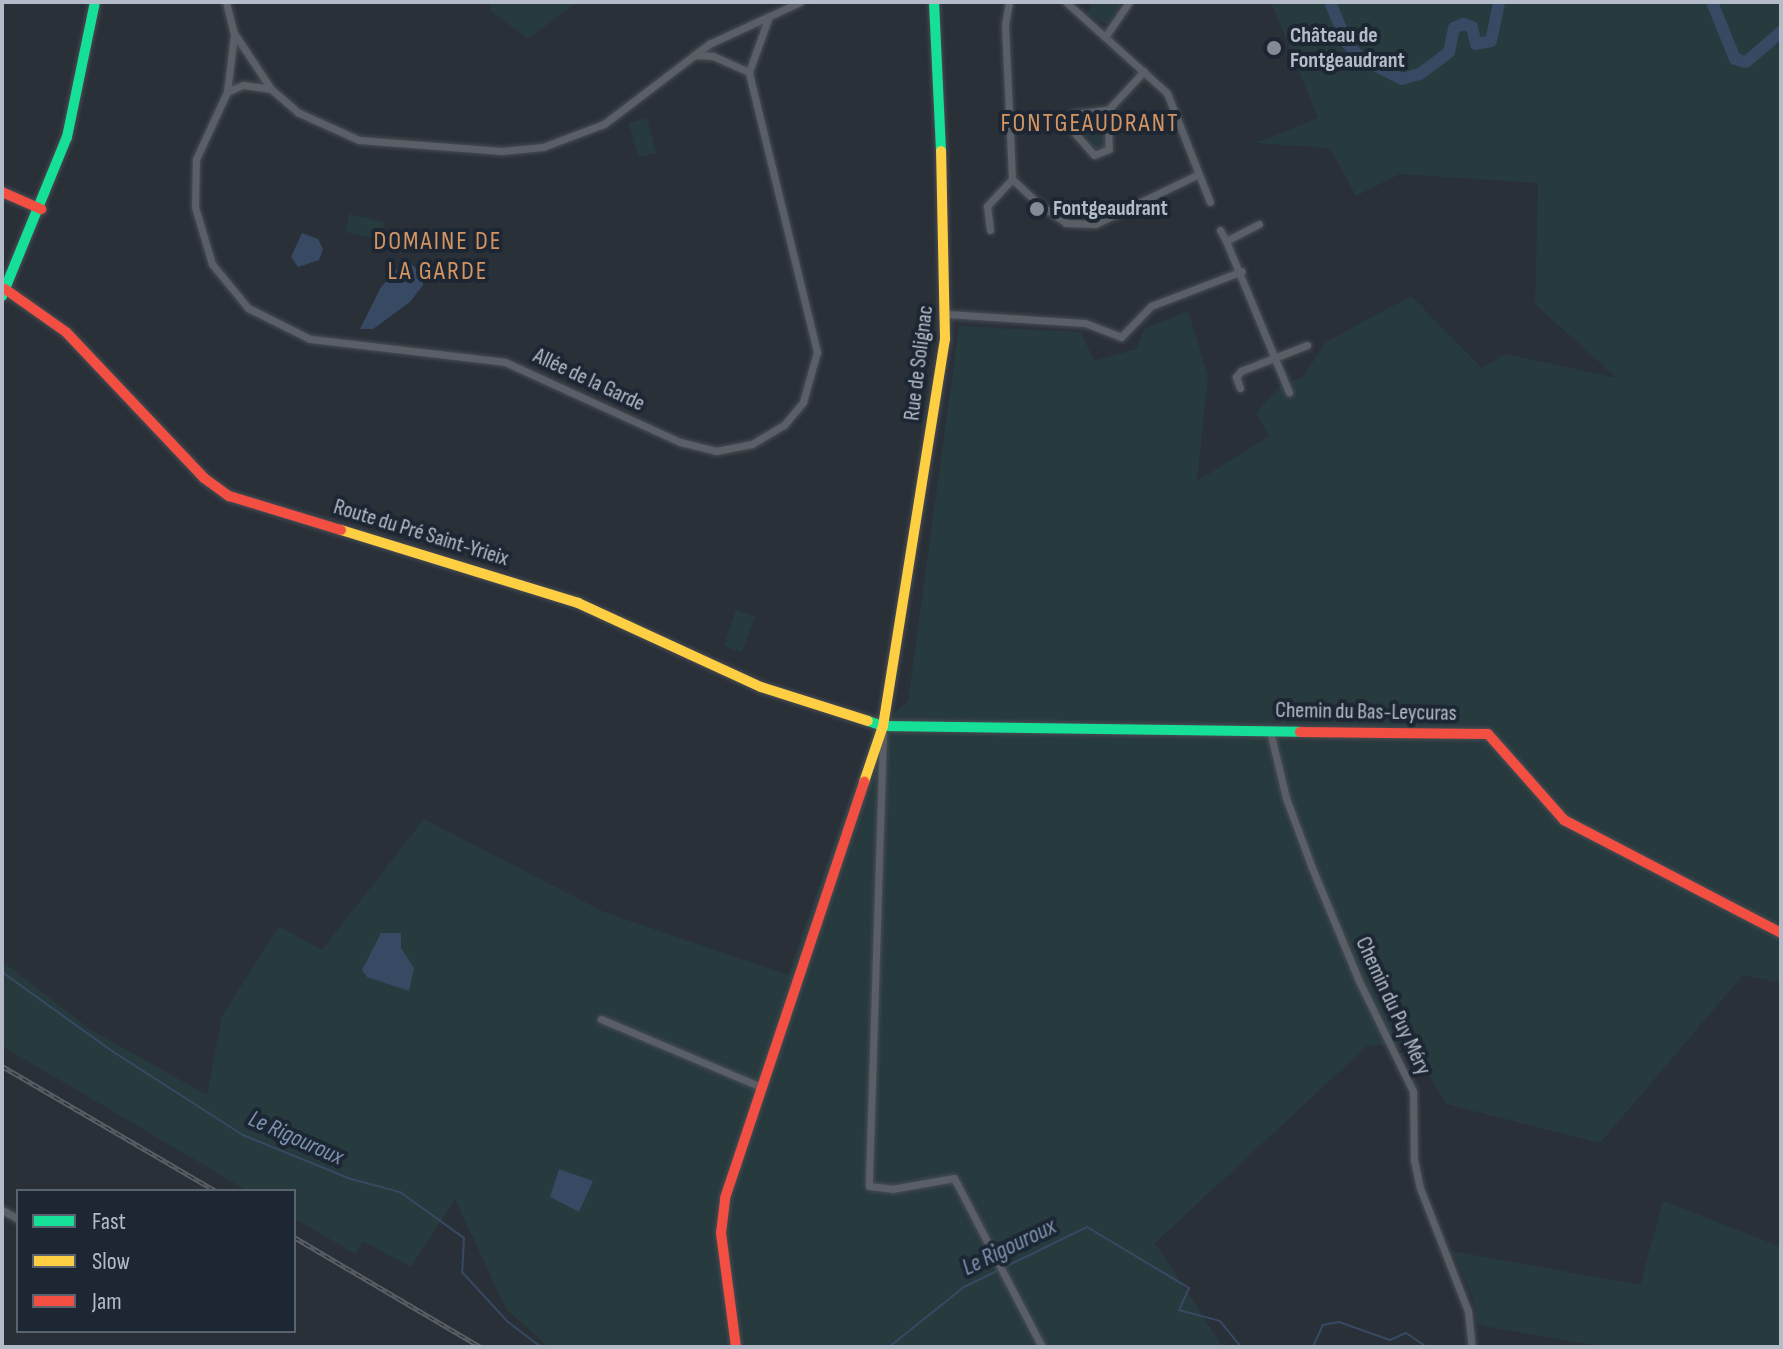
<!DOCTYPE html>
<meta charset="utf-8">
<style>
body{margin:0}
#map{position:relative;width:1783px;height:1349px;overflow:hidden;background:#2a3038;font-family:"Sofia Sans Condensed",sans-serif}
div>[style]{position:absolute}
.green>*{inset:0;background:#273a3e}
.water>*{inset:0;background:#384963}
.stream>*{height:2px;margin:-1px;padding:0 1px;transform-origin:1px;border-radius:1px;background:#384963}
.river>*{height:12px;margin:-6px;padding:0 6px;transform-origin:6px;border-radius:6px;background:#384963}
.roads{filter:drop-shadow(0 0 2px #484c53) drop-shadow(0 0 2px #484c53)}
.street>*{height:7px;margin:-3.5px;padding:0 3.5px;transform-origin:3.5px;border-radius:3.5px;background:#5a5e66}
.fast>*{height:10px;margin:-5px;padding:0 5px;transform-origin:5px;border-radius:5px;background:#16e098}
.slow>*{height:10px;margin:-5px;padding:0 5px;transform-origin:5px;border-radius:5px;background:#ffcf43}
.jam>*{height:10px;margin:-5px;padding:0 5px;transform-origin:5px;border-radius:5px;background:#f24e42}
.rail>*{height:5px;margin-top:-2.5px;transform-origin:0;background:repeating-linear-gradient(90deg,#1d2633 0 6px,#595d64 0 12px);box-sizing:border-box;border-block:2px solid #595d64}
.dots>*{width:22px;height:22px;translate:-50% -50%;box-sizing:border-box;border:4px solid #1d2633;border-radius:50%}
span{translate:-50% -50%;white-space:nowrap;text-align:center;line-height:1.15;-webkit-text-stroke:8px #1d2633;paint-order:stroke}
.poi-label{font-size:22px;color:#b4bcc9;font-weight:700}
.left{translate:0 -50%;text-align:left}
.street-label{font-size:22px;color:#b4bcc9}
.water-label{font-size:24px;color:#7c92b1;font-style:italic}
.quarter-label{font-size:26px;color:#d59563;letter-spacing:2px}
.frame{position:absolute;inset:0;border:4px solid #b4bcc9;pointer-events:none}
.legend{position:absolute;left:16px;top:1189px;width:280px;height:144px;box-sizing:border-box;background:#1d2633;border:2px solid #59626f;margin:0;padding:10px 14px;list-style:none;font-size:24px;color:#b4bcc9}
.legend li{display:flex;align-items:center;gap:16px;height:40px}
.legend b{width:40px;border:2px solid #59626f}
</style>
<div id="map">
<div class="green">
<i style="clip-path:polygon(490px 2px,577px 2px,528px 39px,491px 11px)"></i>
<i style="clip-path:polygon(1093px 2px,1123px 2px,1106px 24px,1087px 14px)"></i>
<i style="clip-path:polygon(1271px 2px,1781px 2px,1781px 983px,1743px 975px,1600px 1143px,1446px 1104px,1411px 1044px,1367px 1046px,1155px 1243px,1223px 1347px,549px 1347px,506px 1309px,455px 1199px,411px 1267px,363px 1241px,355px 1254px,294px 1218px,294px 1191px,248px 1191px,2px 1046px,2px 961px,91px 1030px,207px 1095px,222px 1016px,279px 926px,322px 950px,424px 819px,604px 912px,788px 975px,874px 729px,908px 701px,959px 326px,1081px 332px,1094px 361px,1136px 349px,1144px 329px,1188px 311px,1208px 377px,1197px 481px,1269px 436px,1256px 413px,1281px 385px,1303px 377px,1326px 342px,1411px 296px,1482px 368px,1505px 354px,1617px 378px,1535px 304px,1538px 183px,1400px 174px,1356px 196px,1330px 148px,1255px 143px,1318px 118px)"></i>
<i style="clip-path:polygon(1080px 115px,1105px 118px,1105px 148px,1091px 148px,1086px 141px,1092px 140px,1080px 134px,1075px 122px)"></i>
<i style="clip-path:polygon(647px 118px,656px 153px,638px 157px,629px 123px)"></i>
<i style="clip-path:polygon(349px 214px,384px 222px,380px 240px,345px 232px)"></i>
<i style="clip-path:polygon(736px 610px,755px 616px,742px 652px,724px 646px)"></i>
<i style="clip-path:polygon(1663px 1201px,1781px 1247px,1781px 1347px,1607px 1347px,1477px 1325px,1474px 1300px,1452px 1251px,1640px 1285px)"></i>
</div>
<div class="water">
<i style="clip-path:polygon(302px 233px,318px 239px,323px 249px,319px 260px,298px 267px,291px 257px)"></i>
<i style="clip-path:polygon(406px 260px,423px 274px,423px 285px,410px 302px,373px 329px,360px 329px,381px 287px)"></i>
<i style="clip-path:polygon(381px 933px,401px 933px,401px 948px,414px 968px,409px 991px,367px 977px,362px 970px)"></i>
<i style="clip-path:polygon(559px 1169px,593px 1181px,579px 1212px,550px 1197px)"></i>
</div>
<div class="stream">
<i style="left:2px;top:972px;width:135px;rotate:35.7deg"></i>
<i style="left:112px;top:1051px;width:156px;rotate:32.7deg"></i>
<i style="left:243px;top:1135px;width:117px;rotate:22.2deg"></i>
<i style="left:351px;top:1179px;width:51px;rotate:14.9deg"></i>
<i style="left:400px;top:1192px;width:79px;rotate:35.7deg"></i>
<i style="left:464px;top:1238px;width:34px;rotate:93deg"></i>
<i style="left:462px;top:1272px;width:68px;rotate:47.4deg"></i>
<i style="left:508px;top:1322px;width:41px;rotate:37.1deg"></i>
<i style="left:889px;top:1347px;width:96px;rotate:-38.7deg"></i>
<i style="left:964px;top:1287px;width:137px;rotate:-26deg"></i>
<i style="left:1087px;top:1227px;width:119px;rotate:30.9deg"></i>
<i style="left:1189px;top:1288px;width:24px;rotate:114deg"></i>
<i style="left:1179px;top:1310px;width:42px;rotate:15deg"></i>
<i style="left:1220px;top:1321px;width:33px;rotate:51deg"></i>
<i style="left:1313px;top:1347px;width:24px;rotate:-66deg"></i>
<i style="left:1323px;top:1325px;width:16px;rotate:-11deg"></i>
<i style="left:1339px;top:1322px;width:54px;rotate:19.4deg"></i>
<i style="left:1390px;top:1340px;width:17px;rotate:-24deg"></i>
<i style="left:1406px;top:1333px;width:25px;rotate:34deg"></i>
</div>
<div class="river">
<i style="left:1330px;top:2px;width:44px;rotate:67.5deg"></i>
<i style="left:1347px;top:43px;width:20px;rotate:49deg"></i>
<i style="left:1360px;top:58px;width:47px;rotate:26.6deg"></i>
<i style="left:1402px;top:79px;width:19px;rotate:-16deg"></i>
<i style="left:1420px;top:74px;width:36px;rotate:-37deg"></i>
<i style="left:1449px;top:52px;width:25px;rotate:-78deg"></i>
<i style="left:1454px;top:28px;width:10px;rotate:-24deg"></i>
<i style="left:1463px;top:24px;width:9px;rotate:18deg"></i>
<i style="left:1472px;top:27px;width:17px;rotate:77deg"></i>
<i style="left:1476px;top:44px;width:15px;rotate:-11deg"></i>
<i style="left:1491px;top:41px;width:40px;rotate:-78deg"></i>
<i style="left:1712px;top:2px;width:61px;rotate:68deg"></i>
<i style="left:1735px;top:59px;width:11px;rotate:15deg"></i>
<i style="left:1746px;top:62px;width:46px;rotate:-40.6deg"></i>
</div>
<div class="roads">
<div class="street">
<i style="left:226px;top:2px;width:32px;rotate:76deg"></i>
<i style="left:234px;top:33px;width:67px;rotate:56.5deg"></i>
<i style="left:271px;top:89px;width:35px;rotate:41deg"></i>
<i style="left:297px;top:112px;width:68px;rotate:24.3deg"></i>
<i style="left:359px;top:140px;width:143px;rotate:4.4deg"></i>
<i style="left:502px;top:151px;width:41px;rotate:-5.6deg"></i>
<i style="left:543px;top:147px;width:65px;rotate:-20.7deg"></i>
<i style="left:604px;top:124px;width:132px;rotate:-37.3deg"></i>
<i style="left:709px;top:44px;width:100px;rotate:-24.8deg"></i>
<i style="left:1009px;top:2px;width:23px;rotate:100deg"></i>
<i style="left:1005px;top:25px;width:154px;rotate:87.4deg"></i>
<i style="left:1012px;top:179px;width:37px;rotate:43deg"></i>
<i style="left:1039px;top:204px;width:33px;rotate:35deg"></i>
<i style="left:1066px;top:223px;width:29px;rotate:2deg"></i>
<i style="left:1095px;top:224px;width:115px;rotate:-25.7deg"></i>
<i style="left:1066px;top:2px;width:136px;rotate:42deg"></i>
<i style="left:1167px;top:93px;width:117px;rotate:68.5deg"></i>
<i style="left:234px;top:35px;width:57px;rotate:97deg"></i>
<i style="left:227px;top:92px;width:17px;rotate:-24deg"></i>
<i style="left:243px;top:85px;width:27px;rotate:8deg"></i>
<i style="left:1105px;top:37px;width:42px;rotate:-55.6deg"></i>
<i style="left:695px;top:55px;width:18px;rotate:3deg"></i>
<i style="left:713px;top:56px;width:39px;rotate:24deg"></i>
<i style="left:749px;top:72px;width:59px;rotate:-70.3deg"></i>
<i style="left:227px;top:92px;width:74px;rotate:114.8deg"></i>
<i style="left:196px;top:159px;width:48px;rotate:91.2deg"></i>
<i style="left:195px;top:207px;width:59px;rotate:73.4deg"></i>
<i style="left:212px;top:264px;width:57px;rotate:50.7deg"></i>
<i style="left:248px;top:308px;width:69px;rotate:26.6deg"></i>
<i style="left:310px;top:339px;width:196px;rotate:6.7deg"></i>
<i style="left:505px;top:362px;width:192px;rotate:24.6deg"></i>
<i style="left:680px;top:442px;width:37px;rotate:14deg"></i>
<i style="left:716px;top:451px;width:37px;rotate:-11deg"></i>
<i style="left:752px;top:444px;width:37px;rotate:-31deg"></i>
<i style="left:784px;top:425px;width:30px;rotate:-50deg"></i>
<i style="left:803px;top:402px;width:52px;rotate:-74.4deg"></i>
<i style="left:817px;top:352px;width:288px;rotate:-103.7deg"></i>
<i style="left:1108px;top:110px;width:39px;rotate:89deg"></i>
<i style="left:1109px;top:149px;width:16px;rotate:158deg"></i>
<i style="left:1094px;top:155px;width:32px;rotate:-131deg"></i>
<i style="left:1073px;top:131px;width:17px;rotate:-90deg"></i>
<i style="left:1073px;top:114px;width:35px;rotate:-7deg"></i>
<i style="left:1108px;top:110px;width:53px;rotate:-47.3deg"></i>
<i style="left:1259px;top:224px;width:37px;rotate:153deg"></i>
<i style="left:1226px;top:241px;width:164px;rotate:67.4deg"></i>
<i style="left:990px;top:230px;width:24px;rotate:-97deg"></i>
<i style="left:987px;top:206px;width:37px;rotate:-47deg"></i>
<i style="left:1220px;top:230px;width:13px;rotate:61deg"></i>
<i style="left:947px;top:314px;width:138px;rotate:3.7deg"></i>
<i style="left:1085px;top:323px;width:39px;rotate:21deg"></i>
<i style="left:1121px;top:337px;width:43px;rotate:-45.9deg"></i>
<i style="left:1151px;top:306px;width:97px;rotate:-21deg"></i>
<i style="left:1240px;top:388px;width:12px;rotate:-110deg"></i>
<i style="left:1236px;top:377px;width:8px;rotate:-50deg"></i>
<i style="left:1241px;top:371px;width:71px;rotate:-21.5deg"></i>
<i style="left:1270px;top:731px;width:69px;rotate:76.6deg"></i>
<i style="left:1286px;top:798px;width:75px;rotate:69.6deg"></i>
<i style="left:1312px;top:868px;width:122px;rotate:67.4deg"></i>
<i style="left:1359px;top:981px;width:123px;rotate:63.9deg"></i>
<i style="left:1413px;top:1091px;width:69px;rotate:89.2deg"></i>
<i style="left:1414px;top:1160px;width:29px;rotate:78deg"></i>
<i style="left:1420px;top:1188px;width:132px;rotate:68.7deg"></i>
<i style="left:1468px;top:1311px;width:36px;rotate:84deg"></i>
<i style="left:883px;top:733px;width:453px;rotate:91.8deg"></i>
<i style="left:869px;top:1186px;width:23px;rotate:7deg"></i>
<i style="left:892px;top:1189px;width:63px;rotate:-10.1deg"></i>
<i style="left:954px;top:1178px;width:191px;rotate:62.5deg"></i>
<i style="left:601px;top:1019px;width:174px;rotate:23deg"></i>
<i style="left:2px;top:1210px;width:18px;rotate:29deg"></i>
</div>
<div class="fast">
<i style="left:934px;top:2px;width:149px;rotate:87.3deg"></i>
<i style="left:2px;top:296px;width:172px;rotate:-67.8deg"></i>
<i style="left:67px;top:137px;width:138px;rotate:-78.3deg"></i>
<i style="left:868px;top:721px;width:16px;rotate:18deg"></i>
<i style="left:883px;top:726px;width:417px;rotate:0.8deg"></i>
</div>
<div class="slow">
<i style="left:341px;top:530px;width:248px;rotate:17.1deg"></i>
<i style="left:578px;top:603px;width:201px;rotate:24.7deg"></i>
<i style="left:761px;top:687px;width:112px;rotate:17.6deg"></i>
<i style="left:864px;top:782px;width:59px;rotate:-71.3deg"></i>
<i style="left:883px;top:726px;width:392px;rotate:-80.9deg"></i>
<i style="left:945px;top:339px;width:188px;rotate:-91.2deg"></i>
</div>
<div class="jam">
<i style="left:2px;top:192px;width:43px;rotate:23.6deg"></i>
<i style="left:5px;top:289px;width:75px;rotate:35.2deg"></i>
<i style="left:66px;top:332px;width:201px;rotate:46.6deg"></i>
<i style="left:204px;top:478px;width:31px;rotate:36deg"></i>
<i style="left:229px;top:496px;width:117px;rotate:16.9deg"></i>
<i style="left:1300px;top:732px;width:188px;rotate:0.6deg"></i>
<i style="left:1488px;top:734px;width:115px;rotate:48.5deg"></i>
<i style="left:1564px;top:820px;width:245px;rotate:27.5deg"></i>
<i style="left:736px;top:1347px;width:115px;rotate:-97.5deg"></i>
<i style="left:721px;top:1233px;width:35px;rotate:-83deg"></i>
<i style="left:725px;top:1198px;width:439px;rotate:-71.5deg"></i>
</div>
</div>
<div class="rail">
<i style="left:2px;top:1066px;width:248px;rotate:30.3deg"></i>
<i style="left:294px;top:1237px;width:217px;rotate:30.5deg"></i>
</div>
<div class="dots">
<i style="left:1274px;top:48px;background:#848b96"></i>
<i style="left:1037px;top:209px;background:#848b96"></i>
</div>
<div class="poi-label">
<span class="left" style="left:1290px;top:48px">Château de<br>Fontgeaudrant</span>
<span class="left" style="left:1053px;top:209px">Fontgeaudrant</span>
</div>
<div class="street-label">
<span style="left:919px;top:363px;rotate:-83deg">Rue de Solignac</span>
<span style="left:589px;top:380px;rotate:25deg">Allée de la Garde</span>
<span style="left:421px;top:533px;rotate:17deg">Route du Pré Saint-Yrieix</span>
<span style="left:1366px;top:712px;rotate:1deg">Chemin du Bas-Leycuras</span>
<span style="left:1393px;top:1006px;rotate:65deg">Chemin du Puy Méry</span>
</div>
<div class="water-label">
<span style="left:296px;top:1138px;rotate:24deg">Le Rigouroux</span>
<span style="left:1009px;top:1247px;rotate:-26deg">Le Rigouroux</span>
</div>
<div class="quarter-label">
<span style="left:1090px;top:124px">FONTGEAUDRANT</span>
<span style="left:438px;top:257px">DOMAINE DE<br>LA GARDE</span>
</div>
<div class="frame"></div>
<ul class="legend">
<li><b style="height:10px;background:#16e098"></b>Fast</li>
<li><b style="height:10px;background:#ffcf43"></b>Slow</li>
<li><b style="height:10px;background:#f24e42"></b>Jam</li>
</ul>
</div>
